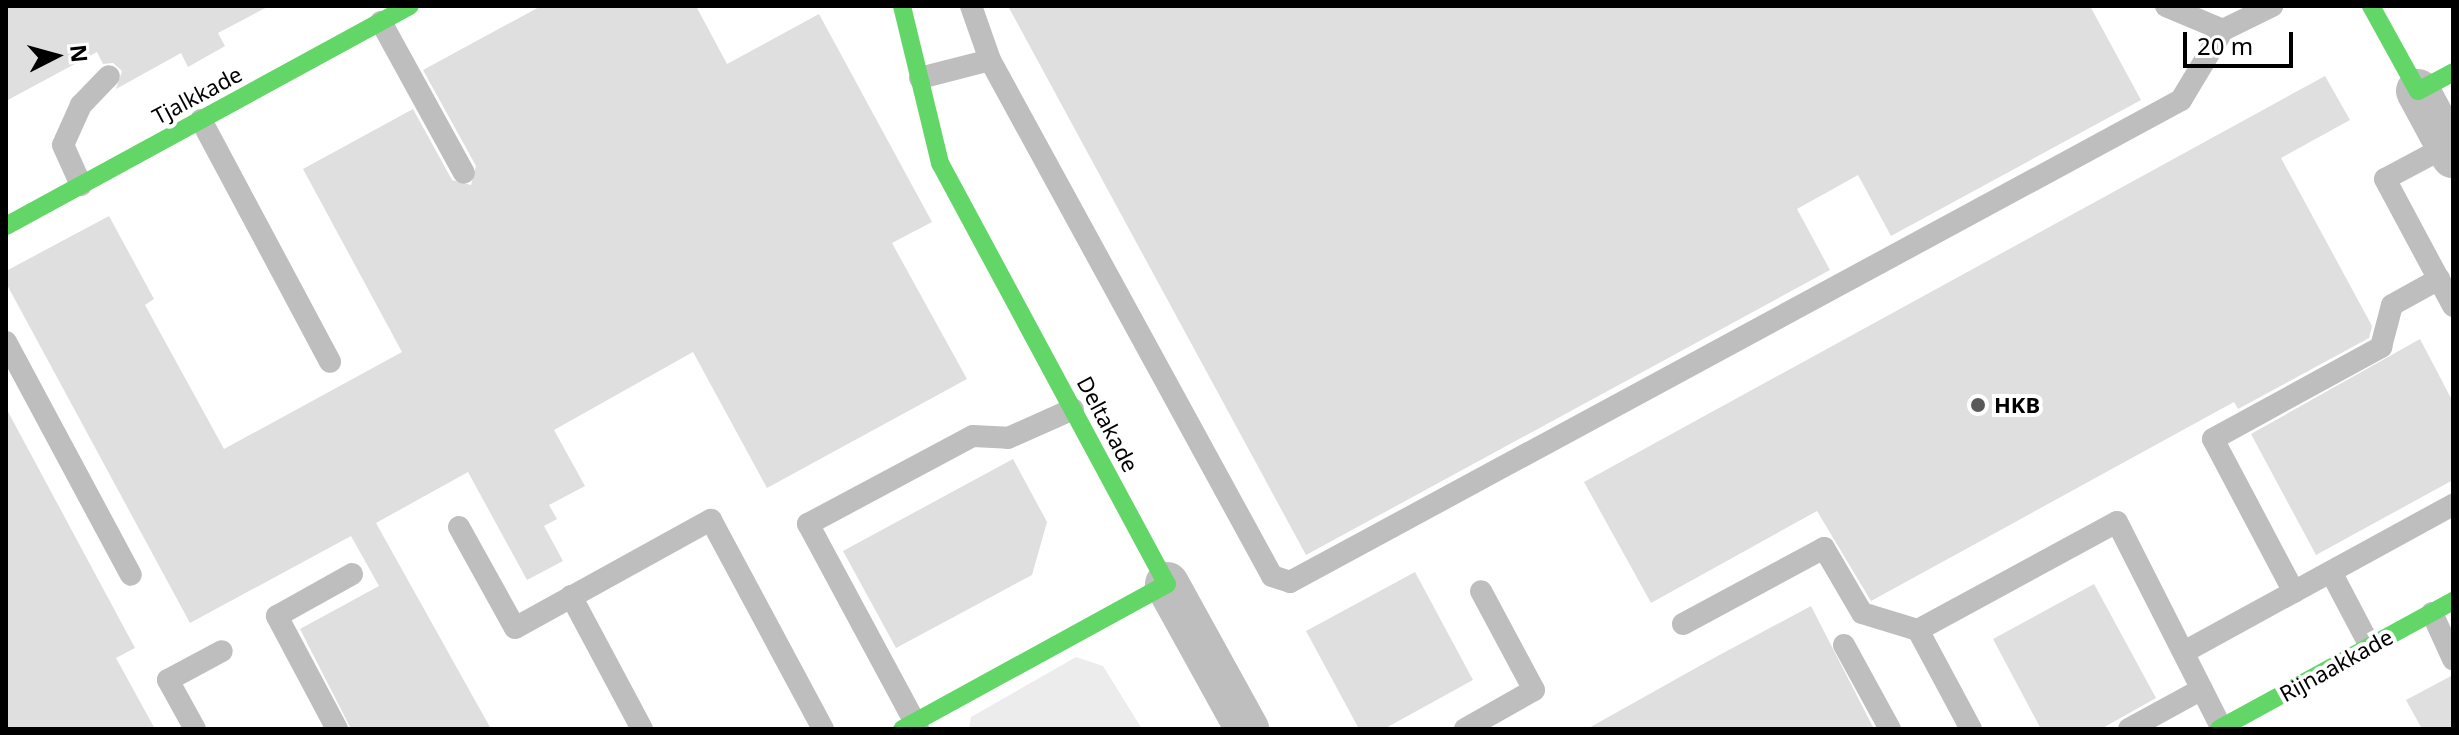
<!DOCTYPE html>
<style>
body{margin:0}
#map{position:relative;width:2459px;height:735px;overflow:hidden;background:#fff;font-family:"Noto Sans",sans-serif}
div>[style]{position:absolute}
.green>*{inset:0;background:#ececec}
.building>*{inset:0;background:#dfdfdf}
.lane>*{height:22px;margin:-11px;padding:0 11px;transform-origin:11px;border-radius:11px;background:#bebebe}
.street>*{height:44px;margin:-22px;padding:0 22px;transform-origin:22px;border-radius:22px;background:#bebebe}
.fast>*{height:18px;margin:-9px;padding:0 9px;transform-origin:9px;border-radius:9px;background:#63d668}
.dots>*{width:22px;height:22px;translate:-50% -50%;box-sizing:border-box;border:4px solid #fff;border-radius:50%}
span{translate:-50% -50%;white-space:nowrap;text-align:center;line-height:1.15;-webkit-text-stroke:8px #fff;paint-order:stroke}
.street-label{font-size:22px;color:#000}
.poi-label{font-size:22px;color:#000;font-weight:700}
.left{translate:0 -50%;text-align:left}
.frame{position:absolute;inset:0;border:8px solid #000;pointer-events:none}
.north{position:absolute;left:16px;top:16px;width:80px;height:80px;-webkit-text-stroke:6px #fff;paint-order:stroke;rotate:84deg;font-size:22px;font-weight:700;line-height:32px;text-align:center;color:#000}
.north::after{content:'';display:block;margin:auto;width:28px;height:36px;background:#000;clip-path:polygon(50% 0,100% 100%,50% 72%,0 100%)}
.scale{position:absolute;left:2183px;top:32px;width:110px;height:36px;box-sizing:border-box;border:4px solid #000;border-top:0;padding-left:10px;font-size:24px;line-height:28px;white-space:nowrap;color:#000;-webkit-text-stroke:6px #fff;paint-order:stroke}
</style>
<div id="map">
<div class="green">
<i style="clip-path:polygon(1076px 657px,1103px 666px,1142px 729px,969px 729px,971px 717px)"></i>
</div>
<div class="building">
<i style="clip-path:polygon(6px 6px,269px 6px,218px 33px,225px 46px,188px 67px,181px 53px,116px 89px,122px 71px,113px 63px,103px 64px,97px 52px,6px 101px)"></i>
<i style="clip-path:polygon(541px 6px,696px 6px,727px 64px,819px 14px,932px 222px,892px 243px,967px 379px,767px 488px,693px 352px,554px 430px,585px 486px,549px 505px,557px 519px,544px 526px,563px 561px,527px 580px,468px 472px,376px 523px,491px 729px,351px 729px,300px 629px,379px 586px,351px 536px,190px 623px,6px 283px,6px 271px,109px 216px,154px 299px,145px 305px,224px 449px,402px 352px,303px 169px,413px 109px,452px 180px,471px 185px,476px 166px,423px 70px)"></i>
<i style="clip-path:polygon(1008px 6px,2090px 6px,2141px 100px,1891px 236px,1858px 175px,1797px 209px,1830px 270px,1306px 555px)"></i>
<i style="clip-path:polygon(2325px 76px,2350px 120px,2281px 158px,2372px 326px,2369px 338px,2238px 409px,2234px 402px,1871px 601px,1817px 511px,1651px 603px,1584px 482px)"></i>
<i style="clip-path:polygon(2420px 339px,2453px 402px,2453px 480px,2316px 555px,2251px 434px)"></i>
<i style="clip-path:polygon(6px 408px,135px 648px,116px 658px,155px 729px,6px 729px)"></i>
<i style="clip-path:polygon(1013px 459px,1047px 522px,1032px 575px,896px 648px,843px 551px)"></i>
<i style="clip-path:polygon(1415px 572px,1473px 680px,1384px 729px,1359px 729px,1306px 631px)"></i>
<i style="clip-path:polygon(2094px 584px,2156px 698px,2101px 729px,2041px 729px,1993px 639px)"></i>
<i style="clip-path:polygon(1811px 606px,1874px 729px,1587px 729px,1712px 659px)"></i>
<i style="clip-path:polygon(2453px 675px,2453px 729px,2422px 729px,2406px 700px)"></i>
</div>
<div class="lane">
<i style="left:971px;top:6px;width:57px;rotate:70.6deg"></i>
<i style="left:2166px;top:6px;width:62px;rotate:22.8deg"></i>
<i style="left:381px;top:22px;width:172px;rotate:61.2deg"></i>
<i style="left:920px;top:78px;width:72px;rotate:-14.4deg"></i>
<i style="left:990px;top:60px;width:588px;rotate:61.34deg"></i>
<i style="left:1272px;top:576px;width:19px;rotate:18deg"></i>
<i style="left:1290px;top:582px;width:1013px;rotate:-28.41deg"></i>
<i style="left:2181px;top:100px;width:82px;rotate:-59deg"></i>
<i style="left:2223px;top:30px;width:55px;rotate:-26.1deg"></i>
<i style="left:201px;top:120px;width:274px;rotate:61.9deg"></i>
<i style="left:2447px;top:146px;width:70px;rotate:152deg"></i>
<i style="left:2385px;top:179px;width:144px;rotate:61.8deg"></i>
<i style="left:81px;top:185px;width:44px;rotate:-114.2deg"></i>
<i style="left:63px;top:145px;width:44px;rotate:-65.8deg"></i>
<i style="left:81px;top:105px;width:40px;rotate:-46deg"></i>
<i style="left:6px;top:342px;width:264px;rotate:61.8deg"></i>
<i style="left:459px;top:527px;width:115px;rotate:61deg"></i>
<i style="left:515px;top:628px;width:224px;rotate:-28.9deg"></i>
<i style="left:711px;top:520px;width:237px;rotate:61.8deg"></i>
<i style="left:2331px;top:572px;width:84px;rotate:62.2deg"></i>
<i style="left:2294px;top:592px;width:173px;rotate:-117.9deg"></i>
<i style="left:2213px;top:439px;width:192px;rotate:-28.7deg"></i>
<i style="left:2381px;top:347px;width:43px;rotate:-75.3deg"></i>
<i style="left:2392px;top:305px;width:54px;rotate:-29deg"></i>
<i style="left:571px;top:596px;width:151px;rotate:61.9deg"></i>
<i style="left:2432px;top:613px;width:51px;rotate:65.5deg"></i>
<i style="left:1683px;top:624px;width:160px;rotate:-28.3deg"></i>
<i style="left:1824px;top:548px;width:75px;rotate:59.7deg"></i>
<i style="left:1862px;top:613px;width:59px;rotate:16.9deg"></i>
<i style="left:1844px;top:645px;width:96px;rotate:61.3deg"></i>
<i style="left:2184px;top:652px;width:307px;rotate:-28.7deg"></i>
<i style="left:918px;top:728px;width:232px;rotate:-118.3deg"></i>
<i style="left:808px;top:524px;width:187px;rotate:-28.1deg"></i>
<i style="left:973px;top:436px;width:35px;rotate:3deg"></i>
<i style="left:1008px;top:438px;width:71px;rotate:-24deg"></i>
<i style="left:195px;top:729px;width:56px;rotate:-118.9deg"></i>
<i style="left:168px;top:680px;width:61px;rotate:-28.2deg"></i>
<i style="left:337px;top:729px;width:128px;rotate:-118deg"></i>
<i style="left:277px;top:616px;width:86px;rotate:-29.2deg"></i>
<i style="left:1465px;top:729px;width:79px;rotate:-29.5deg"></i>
<i style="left:1534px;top:690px;width:112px;rotate:-118.2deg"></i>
<i style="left:1971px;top:729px;width:112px;rotate:-118.2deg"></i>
<i style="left:1918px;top:630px;width:226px;rotate:-28.5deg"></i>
<i style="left:2117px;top:522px;width:230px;rotate:63.1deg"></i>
<i style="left:2129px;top:729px;width:83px;rotate:-28.7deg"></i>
</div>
<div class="street">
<i style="left:2418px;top:91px;width:74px;rotate:61.7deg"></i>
<i style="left:1167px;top:584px;width:166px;rotate:61.1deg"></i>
</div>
<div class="fast">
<i style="left:902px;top:6px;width:162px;rotate:76.4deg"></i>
<i style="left:940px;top:163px;width:478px;rotate:61.7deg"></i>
<i style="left:1167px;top:584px;width:302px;rotate:151.3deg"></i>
<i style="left:2371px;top:6px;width:97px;rotate:61.1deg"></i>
<i style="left:2418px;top:91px;width:40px;rotate:-28deg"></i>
<i style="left:6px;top:226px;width:460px;rotate:-28.6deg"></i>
<i style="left:2219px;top:729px;width:267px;rotate:-28.7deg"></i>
</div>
<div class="dots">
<i style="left:1978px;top:405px;background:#595959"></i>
</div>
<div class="street-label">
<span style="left:197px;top:95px;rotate:-28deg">Tjalkkade</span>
<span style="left:1108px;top:424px;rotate:62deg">Deltakade</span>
<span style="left:2336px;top:665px;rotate:-29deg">Rijnaakkade</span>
</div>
<div class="poi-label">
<span class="left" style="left:1994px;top:405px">HKB</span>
</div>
<div class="frame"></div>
<div class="north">N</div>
<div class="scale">20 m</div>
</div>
